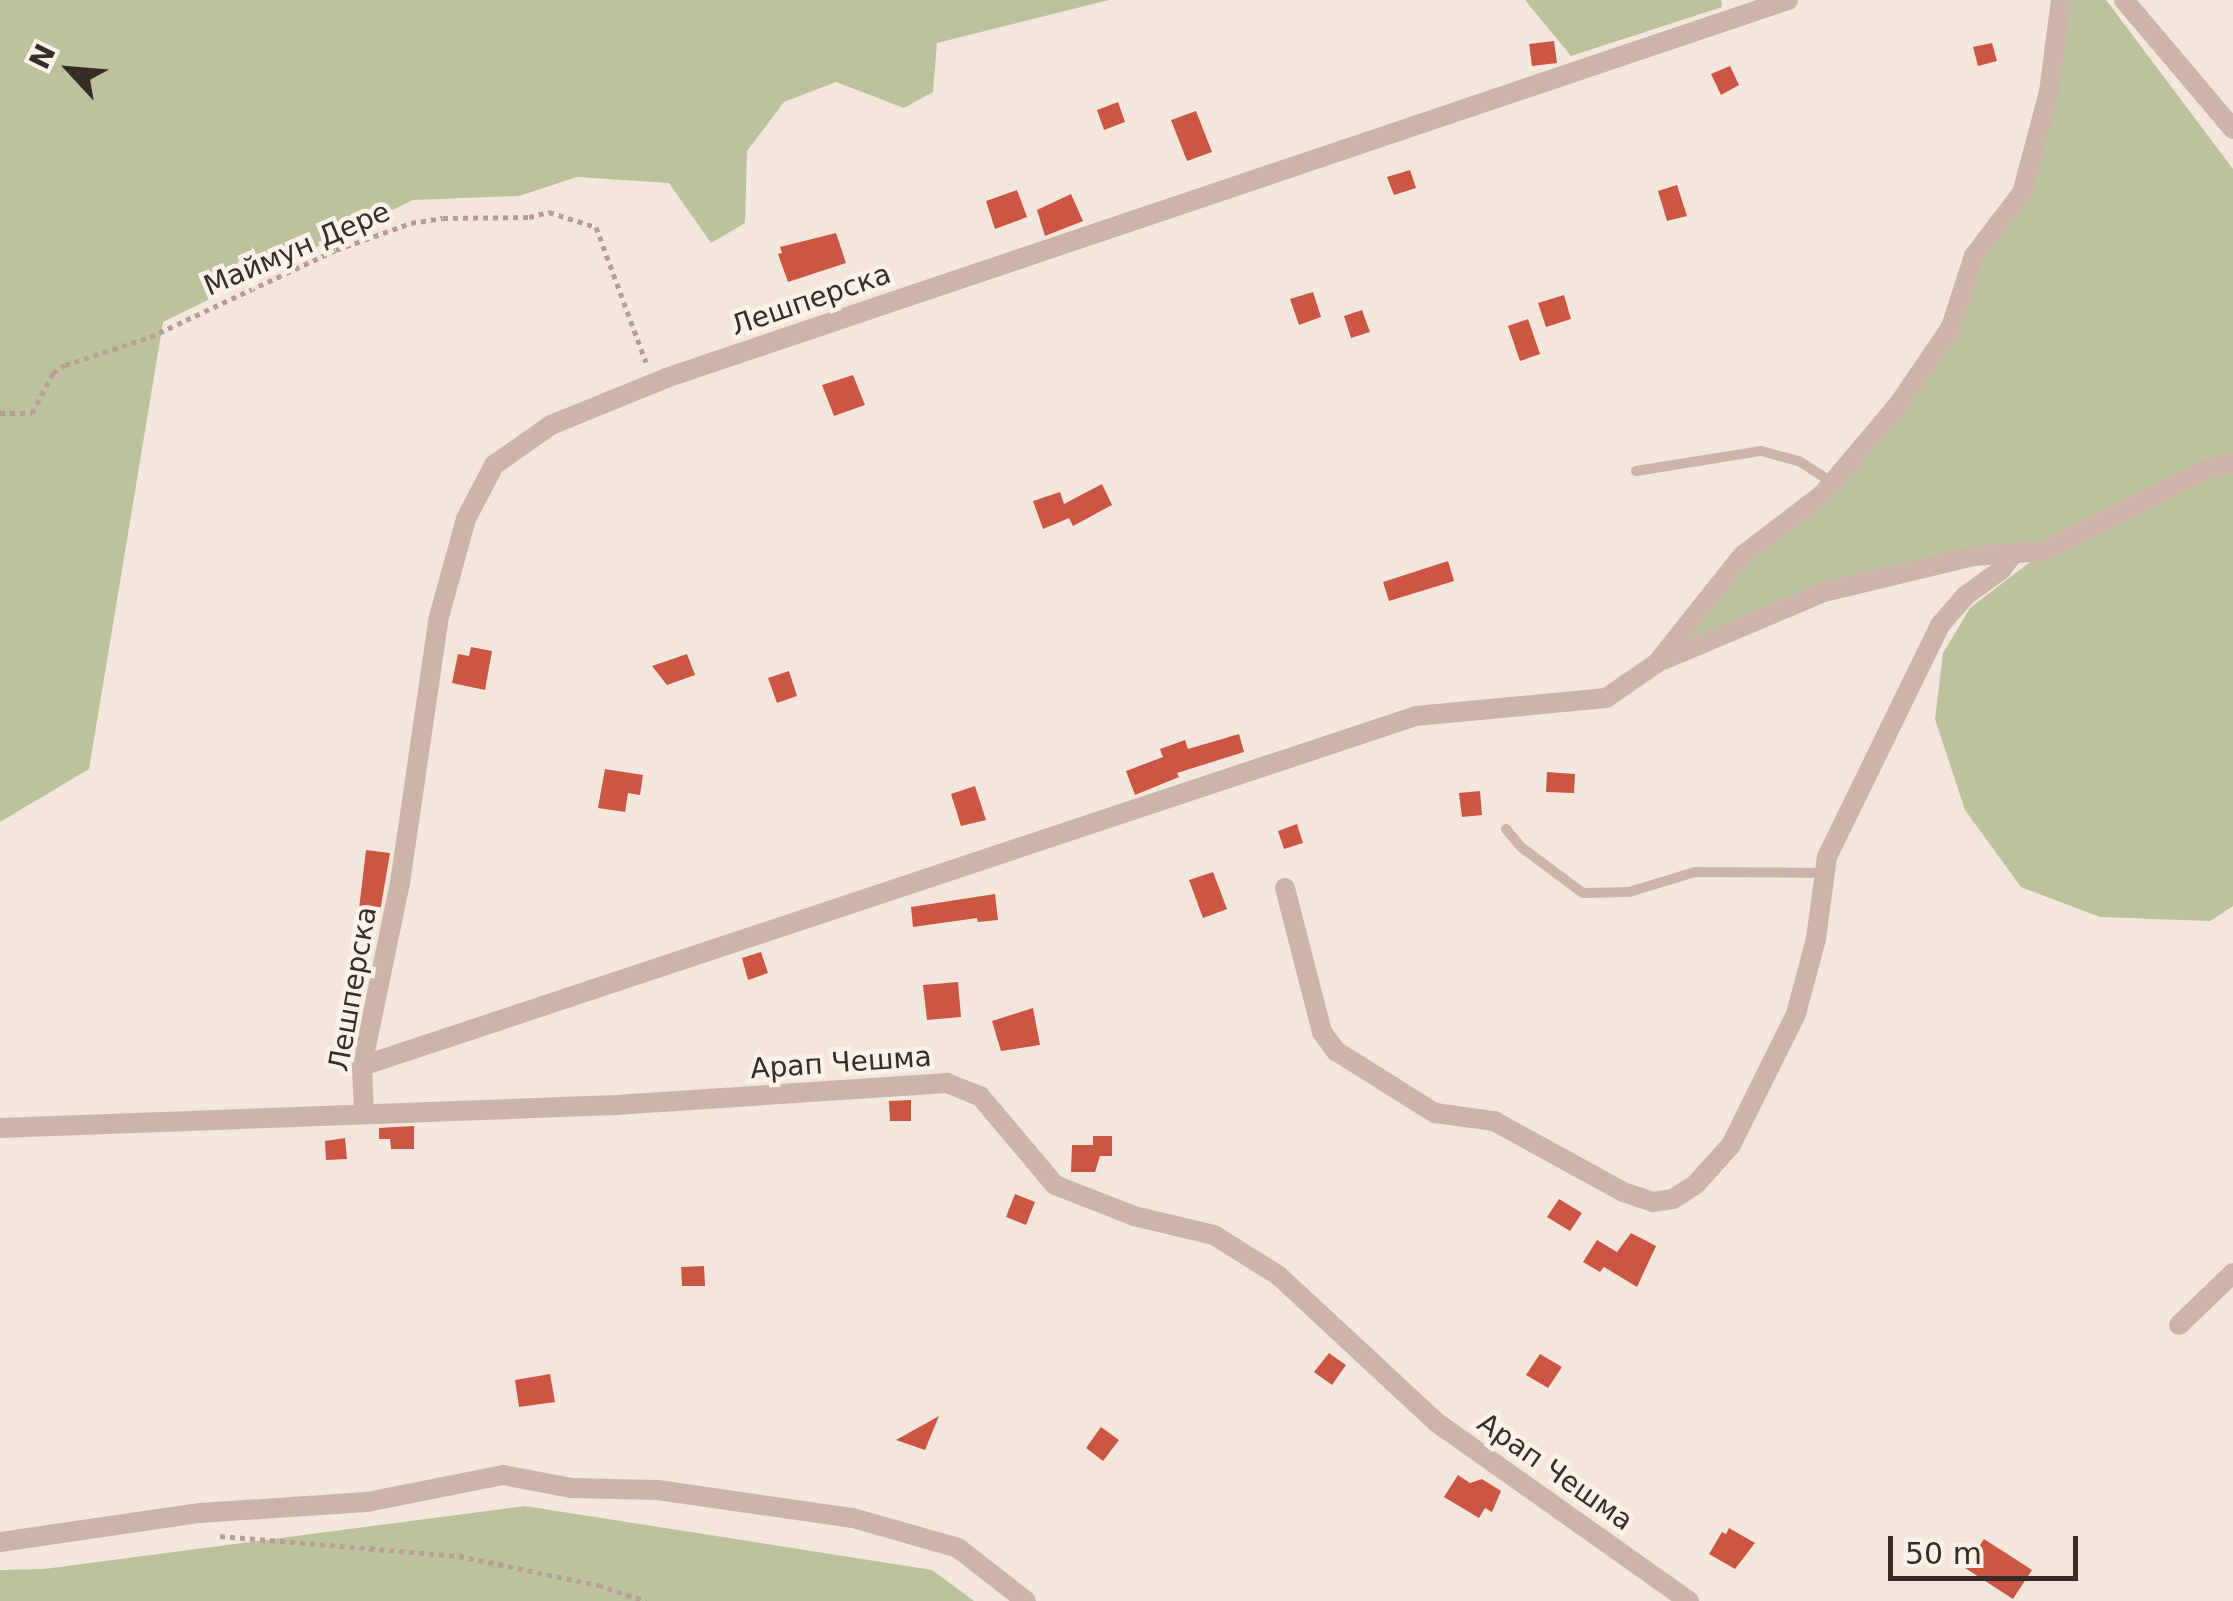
<!DOCTYPE html>
<meta charset="utf-8">
<style>
body{margin:0}
#map{position:relative;width:2233px;height:1601px;overflow:hidden;background:#f3e6dc;font-family:"DejaVu Sans",sans-serif}
div>[style]{position:absolute}
.green>*{inset:0;background:#bac39b}
.building>*{inset:0;background:#cb5643}
.path>*{height:5px;margin-top:-2.5px;transform-origin:0;background:repeating-linear-gradient(90deg,#b89e92 0 5px,transparent 0 10px)}
.service>*{height:10px;margin:-5px;padding:0 5px;transform-origin:5px;border-radius:5px;background:#ccb5a8}
.minor>*{height:20px;margin:-10px;padding:0 10px;transform-origin:10px;border-radius:10px;background:#ccb5a8}
span{translate:-50% -50%;white-space:nowrap;text-align:center;line-height:1.15;-webkit-text-stroke:9px #faf1e9;paint-order:stroke}
.street-label{font-size:28px;color:#382c28}
.north{position:absolute;left:20px;top:20px;width:100px;height:100px;-webkit-text-stroke:8px #faf1e9;paint-order:stroke;rotate:296deg;font-size:28px;font-weight:700;line-height:40px;text-align:center;color:#382c28}
.north::after{content:'';display:block;margin:auto;width:35px;height:45px;background:#382c28;clip-path:polygon(50% 0,100% 100%,50% 72%,0 100%)}
.scale{position:absolute;left:1888px;top:1536px;width:190px;height:45px;box-sizing:border-box;border:5px solid #382c28;border-top:0;padding-left:12px;font-size:30px;line-height:35px;white-space:nowrap;color:#382c28;-webkit-text-stroke:8px #faf1e9;paint-order:stroke}
</style>
<div id="map">
<div class="green">
<i style="clip-path:polygon(0 0,1109px 0,937px 43px,933px 92px,904px 108px,836px 82px,784px 102px,747px 151px,745px 223px,711px 243px,669px 183px,577px 177px,519px 196px,413px 200px,163px 322px,89px 769px,0 822px)"></i>
<i style="clip-path:polygon(1525px 0,1721px 0,1722px 7px,1571px 56px)"></i>
<i style="clip-path:polygon(2061px 0,2106px 0,2233px 169px,2233px 906px,2210px 921px,2100px 917px,2021px 887px,1965px 810px,1935px 719px,1943px 653px,1970px 608px,2042px 553px,1824px 592px,1657px 663px,1742px 556px,1823px 494px,1951px 328px,1974px 256px,2022px 193px)"></i>
<i style="clip-path:polygon(525px 1506px,932px 1570px,974px 1601px,0 1601px,0 1570px,44px 1569px)"></i>
</div>
<div class="building">
<i style="clip-path:polygon(1554px 41px,1557px 63px,1532px 66px,1529px 44px)"></i>
<i style="clip-path:polygon(1992px 43px,1997px 61px,1978px 66px,1973px 47px)"></i>
<i style="clip-path:polygon(1730px 66px,1739px 85px,1721px 95px,1711px 74px)"></i>
<i style="clip-path:polygon(1118px 102px,1125px 122px,1104px 130px,1097px 110px)"></i>
<i style="clip-path:polygon(1196px 111px,1212px 152px,1187px 161px,1171px 120px)"></i>
<i style="clip-path:polygon(1410px 170px,1416px 188px,1394px 195px,1387px 177px)"></i>
<i style="clip-path:polygon(1677px 185px,1687px 216px,1667px 221px,1658px 191px)"></i>
<i style="clip-path:polygon(1017px 190px,1027px 217px,995px 229px,986px 201px)"></i>
<i style="clip-path:polygon(1071px 194px,1083px 221px,1045px 236px,1037px 210px)"></i>
<i style="clip-path:polygon(836px 233px,846px 263px,788px 282px,778px 254px,782px 253px,780px 247px)"></i>
<i style="clip-path:polygon(1313px 292px,1321px 317px,1299px 325px,1290px 299px)"></i>
<i style="clip-path:polygon(1564px 295px,1571px 319px,1546px 327px,1538px 303px)"></i>
<i style="clip-path:polygon(1362px 310px,1370px 332px,1351px 338px,1344px 316px)"></i>
<i style="clip-path:polygon(1528px 319px,1540px 354px,1520px 361px,1508px 326px)"></i>
<i style="clip-path:polygon(853px 375px,865px 405px,834px 416px,822px 385px)"></i>
<i style="clip-path:polygon(1102px 484px,1112px 505px,1073px 526px,1069px 518px,1043px 529px,1033px 501px,1060px 492px,1064px 504px)"></i>
<i style="clip-path:polygon(1448px 561px,1454px 581px,1389px 601px,1383px 582px)"></i>
<i style="clip-path:polygon(471px 647px,492px 651px,485px 690px,452px 683px,458px 654px,469px 656px)"></i>
<i style="clip-path:polygon(687px 654px,695px 675px,667px 685px,652px 666px)"></i>
<i style="clip-path:polygon(789px 671px,797px 696px,777px 703px,768px 678px)"></i>
<i style="clip-path:polygon(1239px 734px,1244px 752px,1177px 773px,1179px 777px,1135px 795px,1126px 771px,1163px 757px,1160px 749px,1185px 740px,1188px 749px)"></i>
<i style="clip-path:polygon(605px 769px,643px 775px,640px 795px,628px 793px,625px 812px,598px 808px)"></i>
<i style="clip-path:polygon(1547px 772px,1575px 774px,1574px 793px,1546px 792px)"></i>
<i style="clip-path:polygon(975px 786px,986px 820px,961px 826px,951px 794px)"></i>
<i style="clip-path:polygon(1480px 791px,1482px 815px,1462px 817px,1459px 793px)"></i>
<i style="clip-path:polygon(1297px 824px,1303px 843px,1284px 849px,1278px 831px)"></i>
<i style="clip-path:polygon(366px 850px,390px 853px,380px 912px,359px 909px)"></i>
<i style="clip-path:polygon(1213px 872px,1227px 909px,1203px 918px,1189px 880px)"></i>
<i style="clip-path:polygon(995px 894px,998px 920px,978px 922px,977px 918px,913px 927px,911px 907px)"></i>
<i style="clip-path:polygon(761px 952px,768px 973px,748px 980px,742px 958px)"></i>
<i style="clip-path:polygon(958px 982px,961px 1017px,927px 1020px,923px 985px)"></i>
<i style="clip-path:polygon(1033px 1008px,1040px 1045px,1001px 1051px,992px 1021px)"></i>
<i style="clip-path:polygon(911px 1100px,911px 1121px,890px 1121px,889px 1101px)"></i>
<i style="clip-path:polygon(414px 1126px,414px 1149px,391px 1149px,390px 1139px,379px 1139px,379px 1128px)"></i>
<i style="clip-path:polygon(1093px 1136px,1112px 1136px,1112px 1156px,1100px 1156px,1095px 1172px,1071px 1172px,1072px 1145px,1093px 1145px)"></i>
<i style="clip-path:polygon(345px 1138px,347px 1159px,326px 1160px,325px 1141px)"></i>
<i style="clip-path:polygon(1015px 1194px,1035px 1202px,1026px 1225px,1006px 1217px)"></i>
<i style="clip-path:polygon(1559px 1199px,1582px 1213px,1570px 1231px,1547px 1217px)"></i>
<i style="clip-path:polygon(1631px 1233px,1656px 1246px,1637px 1287px,1604px 1267px,1600px 1272px,1583px 1262px,1597px 1240px,1617px 1252px)"></i>
<i style="clip-path:polygon(704px 1266px,705px 1286px,682px 1286px,681px 1267px)"></i>
<i style="clip-path:polygon(1329px 1353px,1346px 1365px,1332px 1385px,1314px 1372px)"></i>
<i style="clip-path:polygon(1540px 1354px,1562px 1367px,1548px 1388px,1526px 1375px)"></i>
<i style="clip-path:polygon(550px 1374px,555px 1402px,519px 1407px,515px 1380px)"></i>
<i style="clip-path:polygon(939px 1416px,925px 1450px,896px 1440px)"></i>
<i style="clip-path:polygon(1101px 1427px,1119px 1440px,1103px 1461px,1086px 1448px)"></i>
<i style="clip-path:polygon(1458px 1475px,1470px 1483px,1482px 1479px,1501px 1491px,1492px 1512px,1485px 1508px,1479px 1518px,1444px 1497px)"></i>
<i style="clip-path:polygon(1729px 1528px,1755px 1543px,1735px 1569px,1709px 1554px,1722px 1532px,1726px 1534px)"></i>
<i style="clip-path:polygon(1984px 1539px,2032px 1570px,2013px 1599px,1965px 1568px)"></i>
</div>
<div class="path">
<i style="left:0;top:413px;width:32px"></i>
<i style="left:32px;top:413px;width:45px;rotate:-62.3deg"></i>
<i style="left:53px;top:373px;width:14px;rotate:-34deg"></i>
<i style="left:65px;top:365px;width:89px;rotate:-18.2deg"></i>
<i style="left:150px;top:337px;width:205px;rotate:-25.1deg"></i>
<i style="left:336px;top:250px;width:80px;rotate:-19.8deg"></i>
<i style="left:411px;top:223px;width:32px;rotate:-9deg"></i>
<i style="left:443px;top:218px;width:86px;rotate:-0.7deg"></i>
<i style="left:529px;top:217px;width:21px;rotate:-14deg"></i>
<i style="left:549px;top:212px;width:49px;rotate:17.7deg"></i>
<i style="left:596px;top:227px;width:144px;rotate:69.7deg"></i>
<i style="left:220px;top:1536px;width:240px;rotate:4.8deg"></i>
<i style="left:459px;top:1556px;width:142px;rotate:11.8deg"></i>
<i style="left:598px;top:1585px;width:51px;rotate:18.4deg"></i>
</div>
<div class="service">
<i style="left:1636px;top:471px;width:127px;rotate:-9.1deg"></i>
<i style="left:1761px;top:451px;width:39px;rotate:15deg"></i>
<i style="left:1799px;top:461px;width:40px;rotate:32.9deg"></i>
<i style="left:1506px;top:829px;width:23px;rotate:50deg"></i>
<i style="left:1521px;top:847px;width:77px;rotate:36.6deg"></i>
<i style="left:1583px;top:893px;width:46px;rotate:-1.2deg"></i>
<i style="left:1629px;top:892px;width:69px;rotate:-16.9deg"></i>
<i style="left:1695px;top:872px;width:128px;rotate:0.4deg"></i>
</div>
<div class="minor">
<i style="left:2124px;top:0;width:169px;rotate:49.8deg"></i>
<i style="left:1663px;top:660px;width:175px;rotate:-22.9deg"></i>
<i style="left:1824px;top:592px;width:154px;rotate:-13.5deg"></i>
<i style="left:1974px;top:556px;width:70px;rotate:-4.1deg"></i>
<i style="left:2044px;top:551px;width:178px;rotate:-26.7deg"></i>
<i style="left:2203px;top:471px;width:31px;rotate:-15deg"></i>
<i style="left:1285px;top:888px;width:149px;rotate:75.6deg"></i>
<i style="left:1322px;top:1032px;width:24px;rotate:54deg"></i>
<i style="left:1336px;top:1051px;width:117px;rotate:32.1deg"></i>
<i style="left:1435px;top:1113px;width:60px;rotate:7.7deg"></i>
<i style="left:1494px;top:1121px;width:147px;rotate:28.8deg"></i>
<i style="left:1623px;top:1192px;width:32px;rotate:18deg"></i>
<i style="left:1653px;top:1202px;width:20px;rotate:-9deg"></i>
<i style="left:1673px;top:1199px;width:27px;rotate:-33deg"></i>
<i style="left:1696px;top:1184px;width:52px;rotate:-48.1deg"></i>
<i style="left:1731px;top:1145px;width:146px;rotate:-63.6deg"></i>
<i style="left:1796px;top:1014px;width:78px;rotate:-75.1deg"></i>
<i style="left:1816px;top:939px;width:83px;rotate:-82.4deg"></i>
<i style="left:1827px;top:857px;width:258px;rotate:-64deg"></i>
<i style="left:1940px;top:625px;width:38px;rotate:-49deg"></i>
<i style="left:1965px;top:596px;width:44px;rotate:-35.8deg"></i>
<i style="left:2001px;top:570px;width:20px;rotate:-53deg"></i>
<i style="left:362px;top:1066px;width:1111px;rotate:-18.37deg"></i>
<i style="left:1416px;top:716px;width:191px;rotate:-5.4deg"></i>
<i style="left:1606px;top:698px;width:62px;rotate:-34.5deg"></i>
<i style="left:1657px;top:663px;width:137px;rotate:-51.5deg"></i>
<i style="left:1742px;top:556px;width:102px;rotate:-37.4deg"></i>
<i style="left:1823px;top:494px;width:116px;rotate:-49.9deg"></i>
<i style="left:1898px;top:405px;width:94px;rotate:-55.8deg"></i>
<i style="left:1951px;top:327px;width:75px;rotate:-72.1deg"></i>
<i style="left:1974px;top:256px;width:79px;rotate:-52.7deg"></i>
<i style="left:2022px;top:193px;width:105px;rotate:-75deg"></i>
<i style="left:2049px;top:92px;width:93px;rotate:-82.6deg"></i>
<i style="left:364px;top:1114px;width:48px;rotate:-92.4deg"></i>
<i style="left:362px;top:1066px;width:187px;rotate:-78.3deg"></i>
<i style="left:400px;top:883px;width:269px;rotate:-81.7deg"></i>
<i style="left:439px;top:617px;width:102px;rotate:-74.6deg"></i>
<i style="left:466px;top:519px;width:61px;rotate:-62.6deg"></i>
<i style="left:494px;top:465px;width:70px;rotate:-35.1deg"></i>
<i style="left:551px;top:425px;width:124px;rotate:-22.2deg"></i>
<i style="left:666px;top:378px;width:1184px;rotate:-18.62deg"></i>
<i style="left:0;top:1128px;width:616px;rotate:-2.14deg"></i>
<i style="left:616px;top:1105px;width:332px;rotate:-3.8deg"></i>
<i style="left:947px;top:1083px;width:35px;rotate:22deg"></i>
<i style="left:980px;top:1096px;width:116px;rotate:49.9deg"></i>
<i style="left:1055px;top:1185px;width:85px;rotate:21.4deg"></i>
<i style="left:1134px;top:1216px;width:82px;rotate:13.4deg"></i>
<i style="left:1214px;top:1235px;width:77px;rotate:32.2deg"></i>
<i style="left:1279px;top:1276px;width:214px;rotate:42.9deg"></i>
<i style="left:1436px;top:1422px;width:310px;rotate:35.3deg"></i>
<i style="left:2179px;top:1325px;width:75px;rotate:-43.9deg"></i>
<i style="left:0;top:1542px;width:202px;rotate:-8.3deg"></i>
<i style="left:200px;top:1513px;width:167px;rotate:-3.8deg"></i>
<i style="left:367px;top:1502px;width:139px;rotate:-11.2deg"></i>
<i style="left:503px;top:1475px;width:69px;rotate:10.8deg"></i>
<i style="left:571px;top:1488px;width:87px;rotate:1.3deg"></i>
<i style="left:658px;top:1490px;width:197px;rotate:8.2deg"></i>
<i style="left:853px;top:1518px;width:109px;rotate:15.9deg"></i>
<i style="left:958px;top:1548px;width:86px;rotate:37.9deg"></i>
</div>
<div class="street-label">
<span style="left:297px;top:249px;rotate:-23deg">Маймун Дере</span>
<span style="left:811px;top:300px;rotate:-19deg">Лешперска</span>
<span style="left:353px;top:989px;rotate:-80deg">Лешперска</span>
<span style="left:841px;top:1063px;rotate:-4deg">Арап Чешма</span>
<span style="left:1555px;top:1472px;rotate:35deg">Арап Чешма</span>
</div>
<div class="north">N</div>
<div class="scale">50 m</div>
</div>
